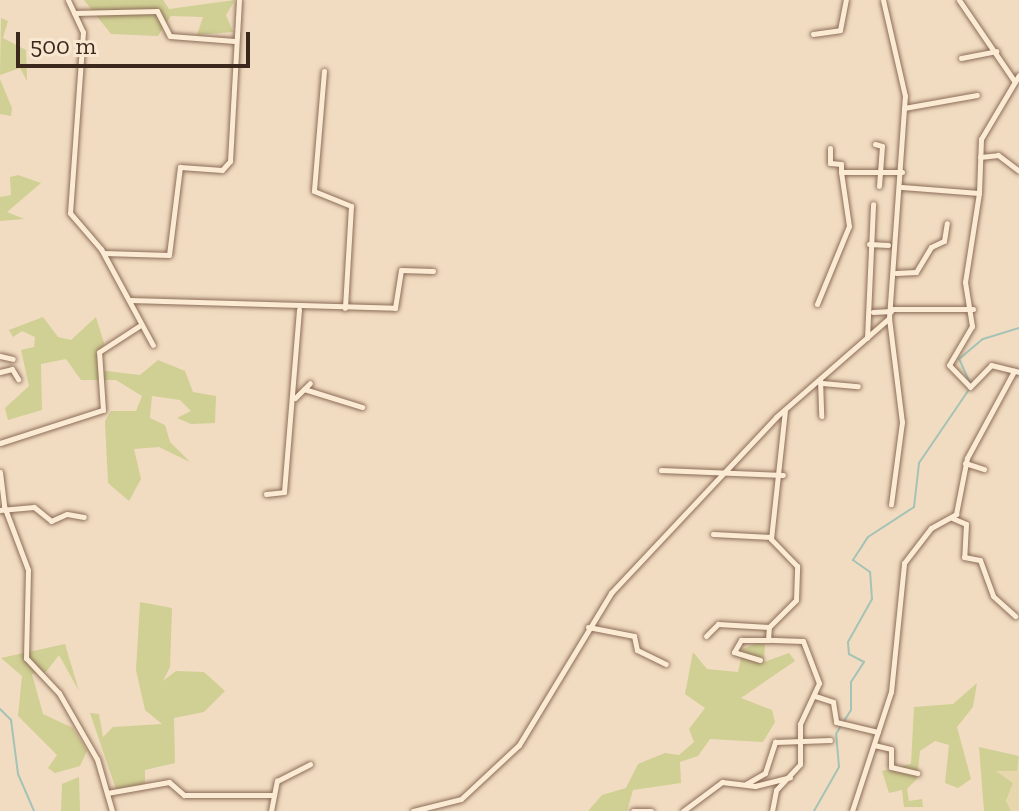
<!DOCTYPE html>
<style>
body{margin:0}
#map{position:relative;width:1019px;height:811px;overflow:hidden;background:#f1dcc1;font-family:"Zilla Slab",serif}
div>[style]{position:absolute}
.farmland>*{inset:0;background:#e8d6ad}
.green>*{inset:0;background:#d0cf94}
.stream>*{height:2px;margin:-1px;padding:0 1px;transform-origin:1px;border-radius:1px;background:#a4c3b6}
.roads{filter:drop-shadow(0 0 2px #8c6c57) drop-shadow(0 0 2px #8c6c57)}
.minor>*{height:5px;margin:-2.5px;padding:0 2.5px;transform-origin:2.5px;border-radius:2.5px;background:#fbebd5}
span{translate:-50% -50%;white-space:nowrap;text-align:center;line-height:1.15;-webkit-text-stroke:6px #f8e8d1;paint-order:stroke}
.scale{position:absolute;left:16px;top:32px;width:234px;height:36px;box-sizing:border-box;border:4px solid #3b271c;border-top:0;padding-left:10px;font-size:24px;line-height:28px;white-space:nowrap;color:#3b271c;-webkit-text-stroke:6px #f8e8d1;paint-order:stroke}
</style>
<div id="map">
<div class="farmland">
<i style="clip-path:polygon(1019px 761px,1019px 811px,1011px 811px,1006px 802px,1013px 783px,996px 771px,1017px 771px)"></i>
</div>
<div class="green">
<i style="clip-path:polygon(84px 0,163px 0,169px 9px,235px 0,226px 15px,233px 32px,197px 35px,203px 17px,171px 16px,158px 36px,111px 34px)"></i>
<i style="clip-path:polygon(1px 18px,8px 21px,3px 38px,26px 50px,27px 81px,20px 68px,0 75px)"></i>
<i style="clip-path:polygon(0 79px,12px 108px,11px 116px,0 114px)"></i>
<i style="clip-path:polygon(18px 175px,41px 183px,7px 212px,24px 219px,0 221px,0 197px,11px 195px,10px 177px)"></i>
<i style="clip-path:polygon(43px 317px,58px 337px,71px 340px,96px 317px,104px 343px,98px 370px,140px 375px,158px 360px,185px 371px,193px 392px,216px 396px,215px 423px,191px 424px,177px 418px,191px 411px,180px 400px,152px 396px,150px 418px,165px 425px,170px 442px,190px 462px,159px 447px,134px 449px,141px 479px,129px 501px,108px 483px,105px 421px,111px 411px,136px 411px,142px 396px,116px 380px,81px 380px,66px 359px,41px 364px,42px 410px,8px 420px,5px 408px,29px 386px,21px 350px,34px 347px,35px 337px,22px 331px,13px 337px,9px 330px)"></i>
<i style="clip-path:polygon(140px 602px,172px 608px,170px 667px,163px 681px,176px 671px,204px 672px,225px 691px,204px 712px,174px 718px,175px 763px,145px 770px,145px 784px,116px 789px,90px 713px,99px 714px,103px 737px,113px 727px,162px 724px,145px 710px,136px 670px)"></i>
<i style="clip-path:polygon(757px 643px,765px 644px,764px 662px,789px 653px,795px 661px,741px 698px,772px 710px,775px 722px,763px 742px,710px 739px,698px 756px,680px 762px,681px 783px,633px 790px,627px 811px,588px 811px,602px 795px,626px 788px,638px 764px,665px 753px,679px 755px,694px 742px,689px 729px,705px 708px,685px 694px,693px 652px,707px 669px,738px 672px,743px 649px)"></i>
<i style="clip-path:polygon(65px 644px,79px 691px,59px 655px,46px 672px,32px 674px,43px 714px,73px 728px,87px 751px,80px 766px,55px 773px,48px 768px,57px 755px,18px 716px,22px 676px,1px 658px)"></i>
<i style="clip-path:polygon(977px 683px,973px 707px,957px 727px,971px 779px,958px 788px,945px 783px,949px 745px,935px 741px,920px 751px,917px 779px,907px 789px,909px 801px,922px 799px,923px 807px,904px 807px,902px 790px,889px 793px,882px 771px,911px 764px,914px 707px,953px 704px)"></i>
<i style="clip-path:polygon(979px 747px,1019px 756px,1017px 771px,996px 771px,1013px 783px,1006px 801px,1011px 811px,984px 811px)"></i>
<i style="clip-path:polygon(79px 777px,80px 811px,61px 811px,62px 784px)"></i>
</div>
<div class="stream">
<i style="left:969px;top:381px;width:24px;rotate:-114deg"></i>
<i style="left:959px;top:359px;width:31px;rotate:-40deg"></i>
<i style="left:983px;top:339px;width:38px;rotate:-17deg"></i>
<i style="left:0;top:709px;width:16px;rotate:45deg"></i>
<i style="left:11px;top:720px;width:54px;rotate:82.6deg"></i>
<i style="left:18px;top:774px;width:40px;rotate:66.6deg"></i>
<i style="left:814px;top:811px;width:51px;rotate:-60.4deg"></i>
<i style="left:839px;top:767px;width:33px;rotate:-95deg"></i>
<i style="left:836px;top:734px;width:28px;rotate:-58deg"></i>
<i style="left:851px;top:710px;width:28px;rotate:-90deg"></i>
<i style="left:851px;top:682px;width:24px;rotate:-57deg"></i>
<i style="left:864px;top:662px;width:17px;rotate:-152deg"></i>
<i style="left:849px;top:654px;width:12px;rotate:-95deg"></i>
<i style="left:848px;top:642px;width:49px;rotate:-60.8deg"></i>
<i style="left:872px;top:599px;width:27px;rotate:-94deg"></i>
<i style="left:870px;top:572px;width:21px;rotate:-145deg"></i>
<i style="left:853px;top:560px;width:27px;rotate:-57deg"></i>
<i style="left:868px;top:537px;width:55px;rotate:-33.1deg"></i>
<i style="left:914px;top:507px;width:44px;rotate:-83.5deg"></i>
<i style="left:919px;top:463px;width:91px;rotate:-55.8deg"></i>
</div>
<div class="roads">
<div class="minor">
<i style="left:68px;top:0;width:35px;rotate:65deg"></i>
<i style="left:83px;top:32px;width:181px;rotate:94.1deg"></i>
<i style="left:70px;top:213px;width:48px;rotate:49.3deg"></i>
<i style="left:101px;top:249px;width:109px;rotate:61.6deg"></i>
<i style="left:959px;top:0;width:99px;rotate:55.7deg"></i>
<i style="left:74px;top:13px;width:83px;rotate:-1.4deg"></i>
<i style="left:157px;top:11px;width:28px;rotate:63deg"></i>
<i style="left:170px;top:36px;width:65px;rotate:4.4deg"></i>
<i style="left:813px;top:34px;width:27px;rotate:-8deg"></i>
<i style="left:840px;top:30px;width:31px;rotate:-79deg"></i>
<i style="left:961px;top:58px;width:36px;rotate:-11deg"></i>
<i style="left:324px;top:71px;width:120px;rotate:94.8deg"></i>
<i style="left:314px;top:191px;width:40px;rotate:22deg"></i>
<i style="left:351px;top:206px;width:102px;rotate:93.4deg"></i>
<i style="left:904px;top:108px;width:74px;rotate:-10.1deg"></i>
<i style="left:875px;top:144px;width:7px;rotate:16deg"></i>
<i style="left:882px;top:146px;width:40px;rotate:94.3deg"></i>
<i style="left:830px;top:148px;width:15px;rotate:90deg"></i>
<i style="left:830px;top:163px;width:11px;rotate:5deg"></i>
<i style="left:841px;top:164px;width:8px;rotate:90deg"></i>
<i style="left:841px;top:172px;width:61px"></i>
<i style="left:980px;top:157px;width:18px;rotate:-6deg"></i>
<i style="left:998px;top:155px;width:26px;rotate:37deg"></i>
<i style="left:902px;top:187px;width:77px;rotate:4.5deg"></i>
<i style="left:979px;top:193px;width:54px;rotate:-87.9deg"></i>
<i style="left:981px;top:139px;width:74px;rotate:-59.3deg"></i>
<i style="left:979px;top:193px;width:90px;rotate:98.9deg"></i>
<i style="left:965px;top:282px;width:45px;rotate:81deg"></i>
<i style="left:972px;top:326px;width:45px;rotate:120.5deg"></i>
<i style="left:949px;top:365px;width:30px;rotate:46deg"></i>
<i style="left:970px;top:387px;width:30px;rotate:-46deg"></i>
<i style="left:991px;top:365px;width:29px;rotate:14deg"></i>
<i style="left:869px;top:244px;width:19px;rotate:3deg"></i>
<i style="left:104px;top:253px;width:65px;rotate:1.8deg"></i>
<i style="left:169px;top:255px;width:89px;rotate:-82.9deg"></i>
<i style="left:180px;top:167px;width:42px;rotate:4.1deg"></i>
<i style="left:222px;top:170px;width:12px;rotate:-48deg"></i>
<i style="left:230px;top:161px;width:161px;rotate:-86.8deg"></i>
<i style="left:896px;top:273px;width:20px;rotate:-3deg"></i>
<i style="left:916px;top:272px;width:29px;rotate:-59deg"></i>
<i style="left:931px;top:247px;width:14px;rotate:-25deg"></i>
<i style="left:944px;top:241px;width:18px;rotate:-81deg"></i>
<i style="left:130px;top:300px;width:265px;rotate:1.7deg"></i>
<i style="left:395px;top:308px;width:38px;rotate:-81deg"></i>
<i style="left:401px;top:270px;width:32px;rotate:2deg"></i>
<i style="left:817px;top:304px;width:84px;rotate:-67.7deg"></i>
<i style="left:849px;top:226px;width:55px;rotate:-98.4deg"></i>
<i style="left:892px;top:309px;width:81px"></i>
<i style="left:873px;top:312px;width:18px;rotate:-3deg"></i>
<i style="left:889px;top:318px;width:105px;rotate:82.9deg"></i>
<i style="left:902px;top:422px;width:83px;rotate:97.6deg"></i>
<i style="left:867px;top:338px;width:134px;rotate:-87.4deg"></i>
<i style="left:0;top:356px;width:13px;rotate:13deg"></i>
<i style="left:0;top:372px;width:12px;rotate:-14deg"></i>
<i style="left:12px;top:369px;width:12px;rotate:59deg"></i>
<i style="left:820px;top:379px;width:37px;rotate:88deg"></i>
<i style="left:822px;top:383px;width:36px;rotate:5deg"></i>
<i style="left:304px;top:389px;width:61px;rotate:17.2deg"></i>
<i style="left:295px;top:398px;width:21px;rotate:-45deg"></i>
<i style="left:0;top:443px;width:108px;rotate:-17.8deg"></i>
<i style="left:103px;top:410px;width:58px;rotate:-93.9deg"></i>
<i style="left:99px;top:352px;width:48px;rotate:-33deg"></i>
<i style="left:965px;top:463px;width:20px;rotate:18deg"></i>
<i style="left:661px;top:470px;width:122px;rotate:2.3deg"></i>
<i style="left:0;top:472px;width:34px;rotate:83deg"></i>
<i style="left:4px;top:506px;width:68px;rotate:69.4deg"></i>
<i style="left:28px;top:570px;width:88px;rotate:91.3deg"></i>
<i style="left:26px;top:658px;width:48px;rotate:46.7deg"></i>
<i style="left:59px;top:693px;width:76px;rotate:60.1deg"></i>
<i style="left:97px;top:759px;width:54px;rotate:73.9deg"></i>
<i style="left:266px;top:494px;width:18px;rotate:-6deg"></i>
<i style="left:284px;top:492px;width:183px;rotate:-85.3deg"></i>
<i style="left:0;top:510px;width:34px;rotate:-5deg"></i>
<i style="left:34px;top:507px;width:22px;rotate:39deg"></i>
<i style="left:51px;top:521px;width:17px;rotate:-24deg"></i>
<i style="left:67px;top:514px;width:17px;rotate:10deg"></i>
<i style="left:952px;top:518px;width:15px;rotate:23deg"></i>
<i style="left:966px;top:524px;width:33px;rotate:93deg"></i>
<i style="left:964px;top:557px;width:16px;rotate:11deg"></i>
<i style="left:980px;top:560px;width:38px;rotate:70deg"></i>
<i style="left:993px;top:596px;width:30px;rotate:42deg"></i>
<i style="left:713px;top:534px;width:58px;rotate:3deg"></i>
<i style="left:588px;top:627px;width:47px;rotate:11.1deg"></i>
<i style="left:634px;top:636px;width:14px;rotate:78deg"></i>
<i style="left:637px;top:650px;width:32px;rotate:26deg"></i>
<i style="left:706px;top:636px;width:17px;rotate:-45deg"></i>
<i style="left:718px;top:624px;width:51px;rotate:3.4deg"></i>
<i style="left:760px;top:660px;width:27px;rotate:-163deg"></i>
<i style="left:734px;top:652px;width:14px;rotate:-60deg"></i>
<i style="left:741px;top:640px;width:27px"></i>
<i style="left:815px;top:696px;width:19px;rotate:18deg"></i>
<i style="left:833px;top:702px;width:20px;rotate:81deg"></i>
<i style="left:836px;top:722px;width:43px;rotate:13.4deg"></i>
<i style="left:874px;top:745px;width:17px;rotate:13deg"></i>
<i style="left:891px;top:749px;width:18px;rotate:90deg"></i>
<i style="left:891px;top:767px;width:27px;rotate:13deg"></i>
<i style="left:746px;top:784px;width:22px;rotate:-30deg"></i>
<i style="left:765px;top:773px;width:33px;rotate:-72deg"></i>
<i style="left:775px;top:742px;width:55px;rotate:-2.1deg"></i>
<i style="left:107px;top:793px;width:63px;rotate:-10.1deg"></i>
<i style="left:169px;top:782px;width:20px;rotate:41deg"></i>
<i style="left:184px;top:795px;width:88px"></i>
<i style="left:271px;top:811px;width:31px;rotate:-79deg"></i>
<i style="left:277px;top:781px;width:37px;rotate:-27deg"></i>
<i style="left:413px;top:811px;width:49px;rotate:-14deg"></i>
<i style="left:461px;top:799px;width:79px;rotate:-43deg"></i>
<i style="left:519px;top:745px;width:178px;rotate:-58.8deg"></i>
<i style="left:611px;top:593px;width:241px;rotate:-46.8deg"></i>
<i style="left:776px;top:417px;width:150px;rotate:-41.2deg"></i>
<i style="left:889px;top:318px;width:223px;rotate:-85.9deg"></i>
<i style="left:905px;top:96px;width:98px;rotate:-102.9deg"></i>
<i style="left:633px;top:811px;width:18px"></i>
<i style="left:683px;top:811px;width:49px;rotate:-36.6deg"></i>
<i style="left:722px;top:782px;width:33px;rotate:7deg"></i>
<i style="left:755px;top:786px;width:36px;rotate:-14deg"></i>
<i style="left:772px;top:811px;width:21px;rotate:-79deg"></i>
<i style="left:776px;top:790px;width:35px;rotate:-47deg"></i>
<i style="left:800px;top:764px;width:40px;rotate:-90deg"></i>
<i style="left:800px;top:724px;width:45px;rotate:-65.1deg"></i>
<i style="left:819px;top:683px;width:45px;rotate:-110.9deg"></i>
<i style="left:803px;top:641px;width:35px;rotate:-178deg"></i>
<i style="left:768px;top:640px;width:13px;rotate:-86deg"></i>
<i style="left:769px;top:627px;width:38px;rotate:-45deg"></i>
<i style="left:796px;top:600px;width:34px;rotate:-88deg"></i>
<i style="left:797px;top:566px;width:37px;rotate:-134deg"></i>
<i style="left:771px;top:539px;width:130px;rotate:-83.8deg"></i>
<i style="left:852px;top:811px;width:125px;rotate:-71.9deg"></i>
<i style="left:891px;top:692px;width:130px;rotate:-84.2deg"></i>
<i style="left:904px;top:563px;width:44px;rotate:-52.4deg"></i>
<i style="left:931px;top:528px;width:29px;rotate:-29deg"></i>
<i style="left:956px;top:514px;width:57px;rotate:-78.9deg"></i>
<i style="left:967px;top:458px;width:99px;rotate:-61.6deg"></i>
</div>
</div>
<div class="scale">500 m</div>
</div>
